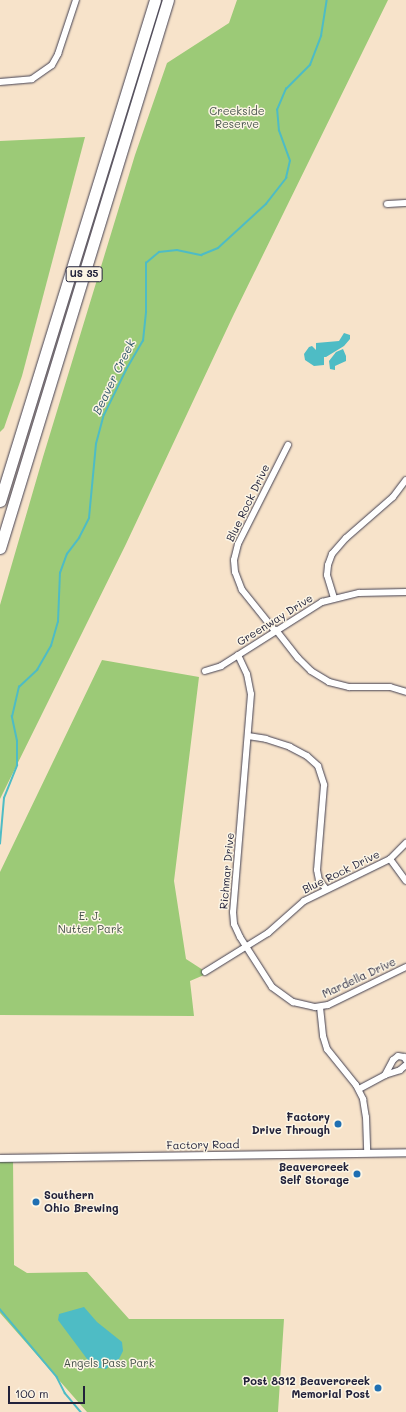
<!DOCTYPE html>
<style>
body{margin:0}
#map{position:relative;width:406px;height:1412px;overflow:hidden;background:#f7e3ca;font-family:Mali,sans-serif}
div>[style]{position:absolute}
.green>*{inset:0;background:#9cca77}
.water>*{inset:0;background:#4ebcc5}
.stream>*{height:1.5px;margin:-0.75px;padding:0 0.75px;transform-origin:0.75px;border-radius:0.75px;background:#4ebcc5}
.roads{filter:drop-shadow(0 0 1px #423f50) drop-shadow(0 0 1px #423f50)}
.minor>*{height:6px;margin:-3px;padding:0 3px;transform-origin:3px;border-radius:3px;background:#fff}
.tertiary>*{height:7px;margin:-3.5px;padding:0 3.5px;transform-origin:3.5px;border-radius:3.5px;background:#fff}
.motorway>*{height:11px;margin:-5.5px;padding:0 5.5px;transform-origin:5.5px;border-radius:5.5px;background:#fff}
.dots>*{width:11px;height:11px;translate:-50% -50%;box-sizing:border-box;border:2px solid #fcf5e5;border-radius:50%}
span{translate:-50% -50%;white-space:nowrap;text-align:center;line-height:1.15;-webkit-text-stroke:3px #fcf5e5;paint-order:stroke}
.shield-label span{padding:1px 3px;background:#fcf5e5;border:1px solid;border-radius:3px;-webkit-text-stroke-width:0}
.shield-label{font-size:10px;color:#22223b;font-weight:700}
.park-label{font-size:11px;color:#47544d}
.street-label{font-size:11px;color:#22223b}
.poi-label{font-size:11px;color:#22223b;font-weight:700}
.right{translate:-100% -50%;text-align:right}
.left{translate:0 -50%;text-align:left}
.water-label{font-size:12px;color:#31586b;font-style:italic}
.scale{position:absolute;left:8px;top:1386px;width:77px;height:18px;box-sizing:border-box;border:2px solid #22223b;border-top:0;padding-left:5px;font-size:12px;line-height:14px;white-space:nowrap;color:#22223b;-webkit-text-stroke:3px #fcf5e5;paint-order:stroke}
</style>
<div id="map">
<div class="green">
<i style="clip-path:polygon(237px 0,388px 0,233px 316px,126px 544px,0 799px,0 605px,43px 457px,135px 155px,167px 63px,229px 23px)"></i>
<i style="clip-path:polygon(85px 137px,22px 376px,4px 428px,0 432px,0 141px)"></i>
<i style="clip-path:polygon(102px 660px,199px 677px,174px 881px,186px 959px,203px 970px,204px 975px,190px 981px,194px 1016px,0 1015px,0 872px)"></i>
<i style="clip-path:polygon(0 1158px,13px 1158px,14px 1265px,27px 1273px,87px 1272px,129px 1319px,284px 1319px,278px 1412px,87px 1412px,0 1313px)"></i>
</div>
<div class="water">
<i style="clip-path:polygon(344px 333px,350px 335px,350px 339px,344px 346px,326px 357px,324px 357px,324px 365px,314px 366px,305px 360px,304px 354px,309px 347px,312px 346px,316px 350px,316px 343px,339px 341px)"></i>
<i style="clip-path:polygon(343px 349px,346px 356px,346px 361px,335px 366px,335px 370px,330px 369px,329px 361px,336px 352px)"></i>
<i style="clip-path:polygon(84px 1307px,97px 1322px,122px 1342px,123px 1351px,119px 1359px,106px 1369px,93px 1367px,58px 1320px,59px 1314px)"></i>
</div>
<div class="stream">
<i style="left:0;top:844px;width:46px;rotate:-85deg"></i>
<i style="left:4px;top:798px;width:35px;rotate:-68deg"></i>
<i style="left:17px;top:765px;width:24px;rotate:-90deg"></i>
<i style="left:17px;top:741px;width:25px;rotate:-102deg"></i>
<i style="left:12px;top:717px;width:31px;rotate:-77deg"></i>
<i style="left:19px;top:687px;width:25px;rotate:-43deg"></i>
<i style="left:37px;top:670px;width:28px;rotate:-60deg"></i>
<i style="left:51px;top:646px;width:25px;rotate:-74deg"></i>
<i style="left:58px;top:622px;width:49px;rotate:-87.7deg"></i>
<i style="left:60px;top:573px;width:20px;rotate:-70deg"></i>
<i style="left:67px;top:554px;width:20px;rotate:-53deg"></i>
<i style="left:79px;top:538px;width:22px;rotate:-63deg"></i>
<i style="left:89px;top:518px;width:74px;rotate:-84.6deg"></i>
<i style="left:96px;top:444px;width:30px;rotate:-75deg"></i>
<i style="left:104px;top:415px;width:50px;rotate:-63.9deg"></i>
<i style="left:126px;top:370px;width:34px;rotate:-60deg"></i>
<i style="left:143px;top:341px;width:29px;rotate:-84deg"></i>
<i style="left:146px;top:312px;width:49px;rotate:-90deg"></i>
<i style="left:146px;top:263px;width:17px;rotate:-40deg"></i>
<i style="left:159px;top:252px;width:18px;rotate:-6deg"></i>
<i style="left:177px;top:250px;width:25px;rotate:12deg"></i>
<i style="left:201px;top:255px;width:18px;rotate:-22deg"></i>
<i style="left:218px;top:248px;width:65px;rotate:-42.5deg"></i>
<i style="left:266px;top:204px;width:33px;rotate:-52deg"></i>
<i style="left:286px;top:178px;width:17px;rotate:-77deg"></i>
<i style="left:290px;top:161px;width:32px;rotate:-110deg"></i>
<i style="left:279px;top:131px;width:21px;rotate:-95deg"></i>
<i style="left:277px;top:110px;width:23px;rotate:-67deg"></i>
<i style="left:286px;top:89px;width:34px;rotate:-45deg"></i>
<i style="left:310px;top:65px;width:31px;rotate:-69deg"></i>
<i style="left:321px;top:36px;width:36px;rotate:-81deg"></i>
<i style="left:0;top:1309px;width:89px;rotate:50deg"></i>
<i style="left:57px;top:1377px;width:18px;rotate:63deg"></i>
<i style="left:65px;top:1393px;width:25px;rotate:50deg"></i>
</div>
<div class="roads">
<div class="minor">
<i style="left:0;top:82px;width:32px;rotate:-5deg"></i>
<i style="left:32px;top:79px;width:24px;rotate:-35deg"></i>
<i style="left:52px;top:65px;width:13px;rotate:-61deg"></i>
<i style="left:58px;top:54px;width:57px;rotate:-71.6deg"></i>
<i style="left:387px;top:204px;width:19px;rotate:-3deg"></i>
<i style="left:334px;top:598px;width:24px;rotate:-107deg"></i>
<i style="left:327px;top:575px;width:10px;rotate:-84deg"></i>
<i style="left:328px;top:565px;width:12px;rotate:-70deg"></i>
<i style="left:332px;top:554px;width:21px;rotate:-49deg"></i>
<i style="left:346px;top:538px;width:62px;rotate:-41.1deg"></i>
<i style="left:393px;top:497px;width:21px;rotate:-53deg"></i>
<i style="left:276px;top:630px;width:36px;rotate:52deg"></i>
<i style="left:298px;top:658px;width:18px;rotate:45deg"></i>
<i style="left:311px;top:671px;width:21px;rotate:31deg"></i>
<i style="left:329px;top:682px;width:21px;rotate:14deg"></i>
<i style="left:349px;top:687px;width:41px"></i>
<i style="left:390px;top:687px;width:17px;rotate:17deg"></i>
<i style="left:275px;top:631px;width:53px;rotate:-128.8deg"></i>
<i style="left:242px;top:590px;width:19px;rotate:-111deg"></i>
<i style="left:235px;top:572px;width:12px;rotate:-95deg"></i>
<i style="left:234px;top:560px;width:16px;rotate:-76deg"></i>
<i style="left:238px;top:544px;width:111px;rotate:-63.2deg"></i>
<i style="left:238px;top:655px;width:21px;rotate:65deg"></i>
<i style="left:247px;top:674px;width:20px;rotate:79deg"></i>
<i style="left:251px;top:694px;width:219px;rotate:94.7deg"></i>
<i style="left:233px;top:912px;width:12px;rotate:85deg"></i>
<i style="left:234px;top:924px;width:14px;rotate:65deg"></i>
<i style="left:240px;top:937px;width:59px;rotate:57.4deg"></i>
<i style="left:272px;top:987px;width:26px;rotate:36deg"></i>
<i style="left:293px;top:1002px;width:23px;rotate:13deg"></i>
<i style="left:315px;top:1007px;width:13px;rotate:-9deg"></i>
<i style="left:328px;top:1005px;width:87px;rotate:-26deg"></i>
<i style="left:205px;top:671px;width:17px;rotate:-17deg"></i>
<i style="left:221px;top:666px;width:120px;rotate:-32.4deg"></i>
<i style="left:322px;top:602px;width:38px;rotate:-14deg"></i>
<i style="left:359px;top:593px;width:47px;rotate:-1.2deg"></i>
<i style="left:248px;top:736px;width:18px;rotate:9deg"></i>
<i style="left:266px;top:739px;width:25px;rotate:18deg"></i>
<i style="left:290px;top:747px;width:19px;rotate:28deg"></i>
<i style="left:307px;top:756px;width:15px;rotate:42deg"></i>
<i style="left:318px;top:766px;width:20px;rotate:72deg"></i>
<i style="left:324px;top:785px;width:85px;rotate:94.7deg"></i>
<i style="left:317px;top:870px;width:10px;rotate:79deg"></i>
<i style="left:319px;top:880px;width:11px;rotate:52deg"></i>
<i style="left:390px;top:859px;width:27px;rotate:54deg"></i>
<i style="left:205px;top:972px;width:74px;rotate:-31.8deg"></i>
<i style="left:268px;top:933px;width:48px;rotate:-41.6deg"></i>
<i style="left:304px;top:901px;width:96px;rotate:-26deg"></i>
<i style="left:390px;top:859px;width:23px;rotate:-45deg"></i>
<i style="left:320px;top:1007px;width:29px;rotate:84deg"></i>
<i style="left:323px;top:1036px;width:14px;rotate:73deg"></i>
<i style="left:327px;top:1049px;width:46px;rotate:51.1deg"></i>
<i style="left:356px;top:1085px;width:16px;rotate:63deg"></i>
<i style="left:363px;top:1099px;width:18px;rotate:81deg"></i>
<i style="left:366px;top:1117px;width:36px;rotate:88deg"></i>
<i style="left:385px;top:1075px;width:17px;rotate:-62deg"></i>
<i style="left:393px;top:1060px;width:6px;rotate:-39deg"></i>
<i style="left:398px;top:1056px;width:6px;rotate:9deg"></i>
<i style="left:404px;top:1057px;width:4px;rotate:56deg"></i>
<i style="left:359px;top:1089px;width:30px;rotate:-28deg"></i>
<i style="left:385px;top:1075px;width:16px;rotate:-18deg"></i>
<i style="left:400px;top:1070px;width:8px;rotate:-40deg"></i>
</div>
<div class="tertiary">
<i style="left:0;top:1158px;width:406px;rotate:-0.8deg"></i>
</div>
<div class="motorway">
<i style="left:0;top:501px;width:524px;rotate:-72.81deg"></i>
<i style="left:0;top:548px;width:573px;rotate:-72.96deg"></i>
</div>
</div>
<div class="dots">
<i style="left:338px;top:1124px;background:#1f6fb2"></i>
<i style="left:357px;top:1174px;background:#1f6fb2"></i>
<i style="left:36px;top:1202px;background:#1f6fb2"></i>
<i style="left:378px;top:1388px;background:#1f6fb2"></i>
</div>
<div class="shield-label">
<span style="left:84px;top:274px">US 35</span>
</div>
<div class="park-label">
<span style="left:237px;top:118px">Creekside<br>Reserve</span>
<span style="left:90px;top:923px">E. J.<br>Nutter Park</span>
<span style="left:109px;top:1363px">Angels Pass Park</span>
</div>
<div class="street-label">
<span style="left:248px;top:503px;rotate:-64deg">Blue Rock Drive</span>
<span style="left:275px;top:620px;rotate:-32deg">Greenway Drive</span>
<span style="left:227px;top:871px;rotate:-85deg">Richmar Drive</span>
<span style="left:341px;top:872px;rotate:-26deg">Blue Rock Drive</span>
<span style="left:359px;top:978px;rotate:-25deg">Mardella Drive</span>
<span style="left:203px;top:1145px;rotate:-1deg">Factory Road</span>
</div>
<div class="poi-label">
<span class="right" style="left:330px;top:1124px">Factory<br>Drive Through</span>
<span class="right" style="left:349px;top:1174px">Beavercreek<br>Self Storage</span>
<span class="left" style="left:44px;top:1202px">Southern<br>Ohio Brewing</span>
<span class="right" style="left:370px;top:1388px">Post 8312 Beavercreek<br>Memorial Post</span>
</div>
<div class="water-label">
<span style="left:114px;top:377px;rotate:-64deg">Beaver Creek</span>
</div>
<div class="scale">100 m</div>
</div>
